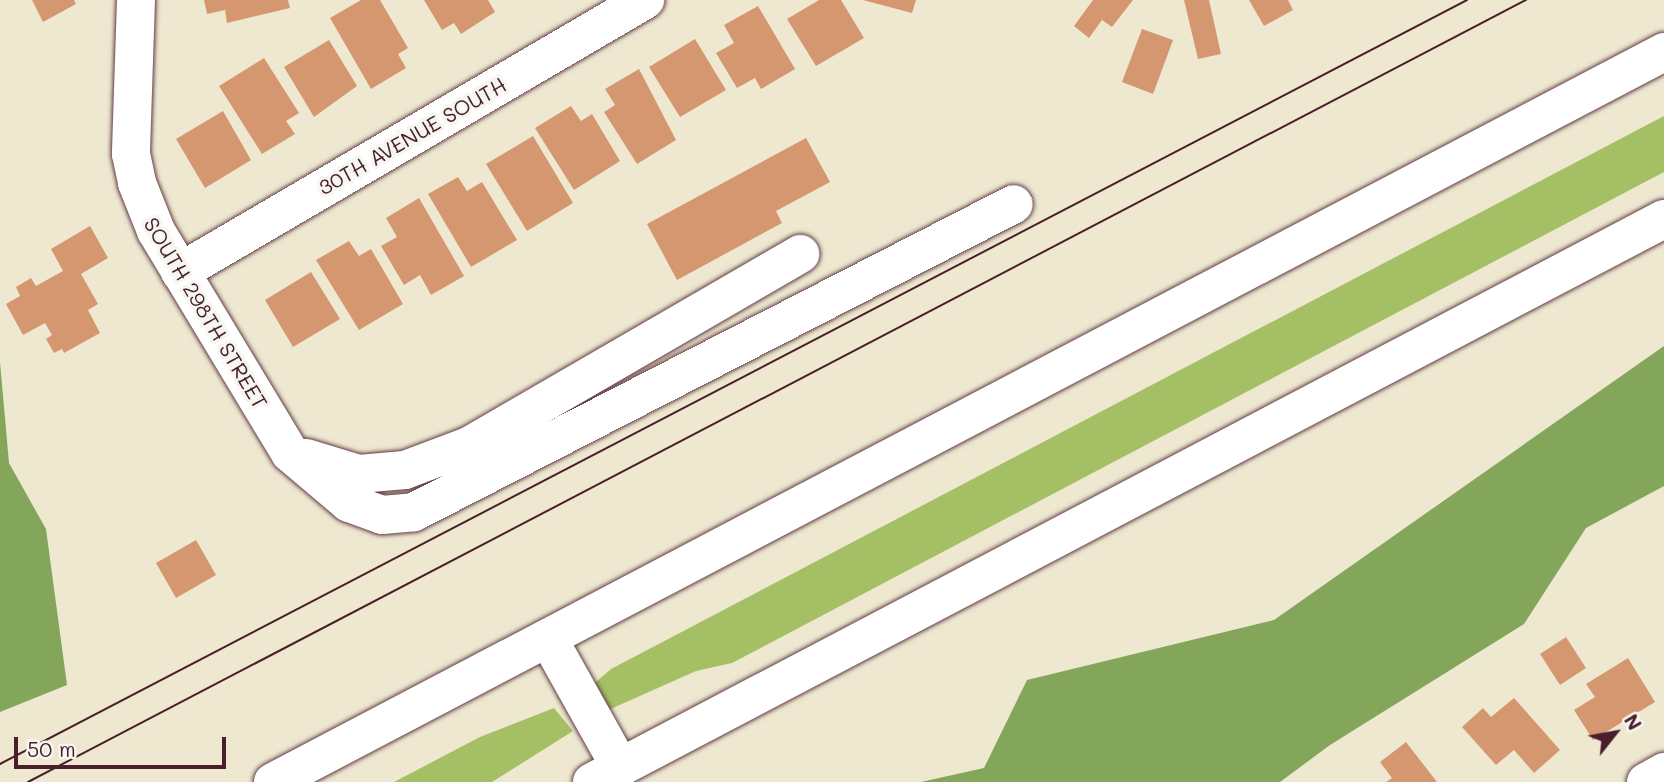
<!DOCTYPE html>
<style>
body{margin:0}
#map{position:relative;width:1664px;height:782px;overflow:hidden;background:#eee8d1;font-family:Mali,sans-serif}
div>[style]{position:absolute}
.green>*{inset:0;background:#a5bf65}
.forest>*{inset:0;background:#84a65a}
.building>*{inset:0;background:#d59770}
.roads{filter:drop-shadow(0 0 2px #633d44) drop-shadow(0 0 2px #633d44)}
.minor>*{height:38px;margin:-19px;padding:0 19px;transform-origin:19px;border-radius:19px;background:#fff}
.highway>*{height:38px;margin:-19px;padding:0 19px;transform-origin:19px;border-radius:19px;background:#fff}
.tram>*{height:2px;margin:-1px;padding:0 1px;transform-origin:1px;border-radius:1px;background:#4a1f2b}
span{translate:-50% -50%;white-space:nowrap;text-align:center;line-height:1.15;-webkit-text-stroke:7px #f6f6f2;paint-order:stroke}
.street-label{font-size:21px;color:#4a1f2b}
.north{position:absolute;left:1580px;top:698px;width:70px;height:70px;-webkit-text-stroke:5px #f6f6f2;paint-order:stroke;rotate:59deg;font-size:19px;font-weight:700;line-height:28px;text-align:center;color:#4a1f2b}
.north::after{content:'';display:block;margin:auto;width:24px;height:32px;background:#4a1f2b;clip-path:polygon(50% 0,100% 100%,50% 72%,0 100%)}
.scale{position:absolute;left:14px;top:737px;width:212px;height:32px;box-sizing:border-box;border:4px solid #4a1f2b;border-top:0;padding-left:9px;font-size:21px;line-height:24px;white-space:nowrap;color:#4a1f2b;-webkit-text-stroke:5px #f6f6f2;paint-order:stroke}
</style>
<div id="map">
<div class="green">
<i style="clip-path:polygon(1664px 116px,1664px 172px,732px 663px,696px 671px,606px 711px,590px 687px,611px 669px)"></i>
<i style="clip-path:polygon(554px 708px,573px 731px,492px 782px,394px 782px,480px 737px)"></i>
</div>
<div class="forest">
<i style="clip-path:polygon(1664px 346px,1664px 486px,1586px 528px,1524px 624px,1330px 745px,1280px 782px,921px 782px,984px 768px,1027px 680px,1274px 620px)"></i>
<i style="clip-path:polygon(0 362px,9px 463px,46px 529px,67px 685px,0 712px)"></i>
</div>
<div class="building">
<i style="clip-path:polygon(32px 0,74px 0,76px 4px,43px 22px)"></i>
<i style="clip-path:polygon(204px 0,288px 0,290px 8px,227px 23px,225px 10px,207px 14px)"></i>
<i style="clip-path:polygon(361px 0,380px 0,408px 48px,398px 54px,406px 68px,371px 89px,330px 18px)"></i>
<i style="clip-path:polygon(424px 0,488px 0,495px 12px,461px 34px,454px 23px,442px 30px)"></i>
<i style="clip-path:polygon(819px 0,841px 0,864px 38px,816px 66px,787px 19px)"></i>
<i style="clip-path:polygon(863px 0,916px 0,912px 13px)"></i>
<i style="clip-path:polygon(1093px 0,1133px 0,1112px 27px,1102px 20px,1089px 38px,1074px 26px)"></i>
<i style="clip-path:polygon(1184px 0,1209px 0,1221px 54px,1198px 59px)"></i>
<i style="clip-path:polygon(1249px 0,1288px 0,1293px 10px,1264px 26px)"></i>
<i style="clip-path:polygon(758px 6px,795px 69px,761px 89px,755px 78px,737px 88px,716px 53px,734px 43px,724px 25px)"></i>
<i style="clip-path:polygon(1142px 29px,1173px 40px,1153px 94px,1122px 82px)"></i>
<i style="clip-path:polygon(695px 39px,726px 90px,680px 117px,649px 67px)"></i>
<i style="clip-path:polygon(329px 40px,357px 86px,314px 117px,284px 67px)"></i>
<i style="clip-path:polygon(264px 58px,299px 113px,286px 121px,295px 134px,262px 154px,219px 86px)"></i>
<i style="clip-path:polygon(639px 69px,676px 140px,637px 164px,604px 112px,615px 105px,605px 89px)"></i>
<i style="clip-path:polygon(571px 106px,581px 121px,592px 114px,620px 161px,574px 190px,535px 128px)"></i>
<i style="clip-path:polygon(223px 111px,251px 160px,205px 188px,176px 139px)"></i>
<i style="clip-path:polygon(533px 136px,573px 203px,527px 231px,486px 164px)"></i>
<i style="clip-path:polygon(806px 138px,830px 182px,776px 211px,782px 223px,677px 280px,647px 224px)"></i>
<i style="clip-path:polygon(458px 177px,467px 191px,482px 182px,517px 240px,471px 267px,428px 194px)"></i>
<i style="clip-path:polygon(419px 198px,464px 276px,431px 295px,420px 275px,404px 285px,381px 246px,397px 237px,386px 218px)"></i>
<i style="clip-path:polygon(90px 226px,108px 258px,81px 274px,98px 304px,88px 310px,100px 333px,64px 353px,62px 349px,54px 353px,46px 339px,52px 335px,45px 323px,23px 335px,6px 304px,20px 296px,16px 287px,31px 278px,36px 286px,63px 271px,51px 249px)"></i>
<i style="clip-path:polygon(349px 241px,359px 256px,371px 249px,403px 304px,359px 330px,316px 260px)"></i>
<i style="clip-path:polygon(311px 272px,340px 319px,293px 347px,265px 300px)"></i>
<i style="clip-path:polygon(196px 540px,216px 575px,176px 598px,156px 563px)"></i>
<i style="clip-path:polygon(1566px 637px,1586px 668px,1560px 685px,1540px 654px)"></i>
<i style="clip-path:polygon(1628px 658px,1655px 702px,1593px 740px,1574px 710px,1595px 697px,1586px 684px)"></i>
<i style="clip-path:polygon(1514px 698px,1560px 750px,1534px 773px,1514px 750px,1496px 765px,1462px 727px,1483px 708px,1491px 717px)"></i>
<i style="clip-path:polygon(1406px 742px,1437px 782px,1386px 782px,1392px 778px,1380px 762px)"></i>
</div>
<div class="roads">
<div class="minor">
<i style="left:136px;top:0;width:154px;rotate:91.9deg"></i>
<i style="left:131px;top:154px;width:30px;rotate:78deg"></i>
<i style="left:137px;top:183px;width:52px;rotate:68.4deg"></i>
<i style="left:156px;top:231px;width:259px;rotate:58.9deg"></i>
<i style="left:290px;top:453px;width:77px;rotate:40.3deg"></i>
<i style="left:349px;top:503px;width:35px;rotate:20deg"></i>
<i style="left:382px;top:515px;width:32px;rotate:-5deg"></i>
<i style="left:414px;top:512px;width:674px;rotate:-27.17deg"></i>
<i style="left:180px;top:272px;width:539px;rotate:-30.33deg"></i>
<i style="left:306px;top:458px;width:55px;rotate:16.8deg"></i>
<i style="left:359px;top:474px;width:46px;rotate:-5deg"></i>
<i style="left:405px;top:470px;width:68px;rotate:-20.6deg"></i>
<i style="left:469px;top:446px;width:383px;rotate:-30.1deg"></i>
<i style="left:548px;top:638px;width:148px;rotate:60.8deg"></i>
<i style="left:1646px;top:782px;width:21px;rotate:-29deg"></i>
</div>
<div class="highway">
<i style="left:273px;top:782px;width:1571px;rotate:-27.69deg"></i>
<i style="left:592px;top:782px;width:1211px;rotate:-27.71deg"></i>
</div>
</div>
<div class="tram">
<i style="left:0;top:764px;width:1654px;rotate:-27.51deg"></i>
<i style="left:28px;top:782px;width:1690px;rotate:-27.57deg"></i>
</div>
<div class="street-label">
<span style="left:412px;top:136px;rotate:-30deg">30TH AVENUE SOUTH</span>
<span style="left:206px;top:313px;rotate:59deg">SOUTH 298TH STREET</span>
</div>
<div class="north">N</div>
<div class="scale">50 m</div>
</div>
